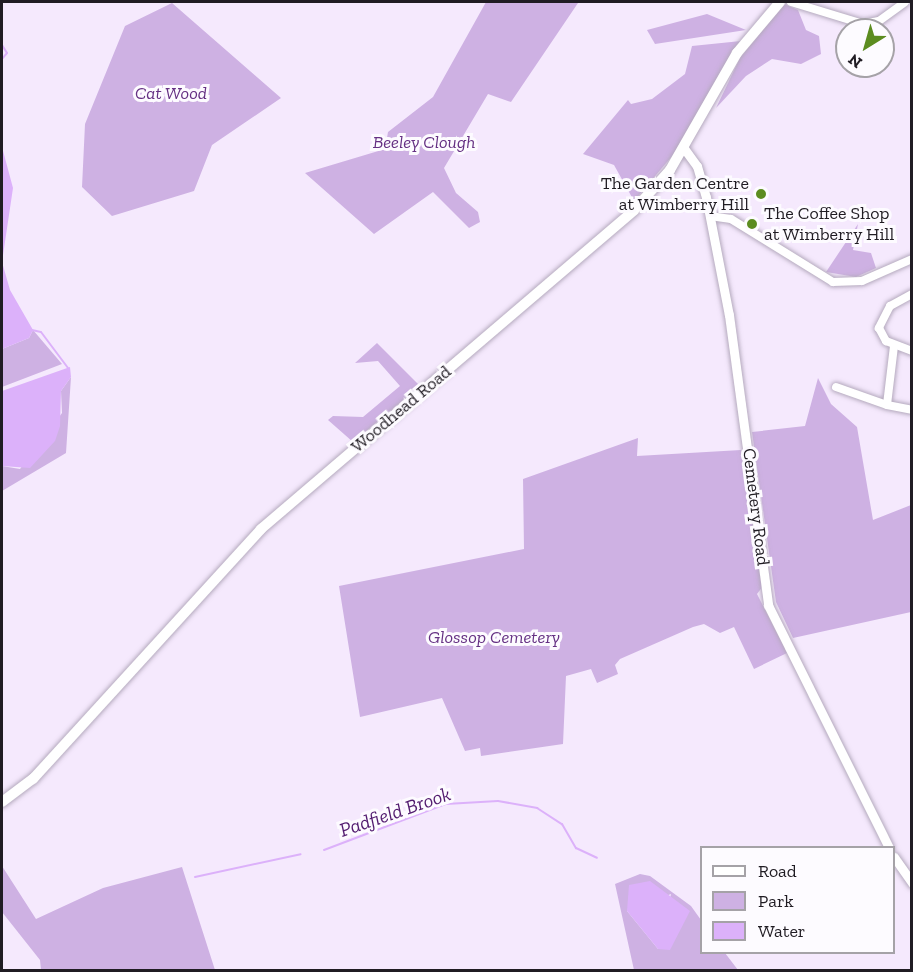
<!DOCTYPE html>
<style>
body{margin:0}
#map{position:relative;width:913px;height:972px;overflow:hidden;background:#f5e9fd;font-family:"Zilla Slab",serif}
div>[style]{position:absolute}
.green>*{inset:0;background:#ceb1e3}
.water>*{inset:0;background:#dcb1fa}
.stream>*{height:2px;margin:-1px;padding:0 1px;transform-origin:1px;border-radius:1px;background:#dcb1fa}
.roads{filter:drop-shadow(0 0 2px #b5aabe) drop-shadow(0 0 2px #b5aabe)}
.minor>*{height:8px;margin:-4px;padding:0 4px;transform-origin:4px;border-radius:4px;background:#fff}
.tertiary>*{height:9px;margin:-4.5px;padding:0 4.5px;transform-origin:4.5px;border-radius:4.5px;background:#fff}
.secondary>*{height:10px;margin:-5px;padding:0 5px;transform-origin:5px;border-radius:5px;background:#fff}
.dots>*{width:16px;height:16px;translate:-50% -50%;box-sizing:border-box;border:3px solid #fdfbff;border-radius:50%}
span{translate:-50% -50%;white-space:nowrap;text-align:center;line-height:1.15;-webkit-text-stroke:6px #fdfbff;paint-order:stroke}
.park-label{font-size:18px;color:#653083;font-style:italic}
.poi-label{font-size:18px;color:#201c23}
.right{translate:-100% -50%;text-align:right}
.left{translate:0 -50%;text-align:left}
.street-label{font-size:18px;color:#201c23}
.water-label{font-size:20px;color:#521b6f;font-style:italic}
.frame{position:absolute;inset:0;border:3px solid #201c23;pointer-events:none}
.legend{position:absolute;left:700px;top:846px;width:195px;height:108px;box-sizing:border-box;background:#fdfbff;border:2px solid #a5a2a7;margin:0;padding:8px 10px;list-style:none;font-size:18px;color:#201c23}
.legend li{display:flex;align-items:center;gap:12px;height:30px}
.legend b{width:30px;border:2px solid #a5a2a7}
.north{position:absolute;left:835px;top:18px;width:60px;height:60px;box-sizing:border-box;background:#fdfbff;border:2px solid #a5a2a7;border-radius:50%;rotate:217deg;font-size:16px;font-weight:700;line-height:24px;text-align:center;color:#201c23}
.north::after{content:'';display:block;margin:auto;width:21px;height:27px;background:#5c8c20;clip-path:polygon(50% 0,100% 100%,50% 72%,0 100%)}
</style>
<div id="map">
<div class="green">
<i style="clip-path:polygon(486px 2px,614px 2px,578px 3px,511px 102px,488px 94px,444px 168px,456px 193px,478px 212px,480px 222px,469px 228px,433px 192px,374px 234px,305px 173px,385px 149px,388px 132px,433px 97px)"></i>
<i style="clip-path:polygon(172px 3px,281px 98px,212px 145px,194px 191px,112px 216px,82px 187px,85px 124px,125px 26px)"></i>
<i style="clip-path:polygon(784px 4px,798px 10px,806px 30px,819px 36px,821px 54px,801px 64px,772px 59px,746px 76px,716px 108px,740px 58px)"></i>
<i style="clip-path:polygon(707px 14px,746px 30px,655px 44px,647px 30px)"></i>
<i style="clip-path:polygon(741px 41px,673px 155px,634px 201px,614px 165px,583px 154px,628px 100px,631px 104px,652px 99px,685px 74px,692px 46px)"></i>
<i style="clip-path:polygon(858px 224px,853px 250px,871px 253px,876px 268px,856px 277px,826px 272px)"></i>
<i style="clip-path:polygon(33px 330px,62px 364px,2px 387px,2px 349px,29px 338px)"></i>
<i style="clip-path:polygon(377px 343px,420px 386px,353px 442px,328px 420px,333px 416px,363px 417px,400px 386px,378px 361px,355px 363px)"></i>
<i style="clip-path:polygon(71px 377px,66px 453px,2px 491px,2px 466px,20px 469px,62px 413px,61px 391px)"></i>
<i style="clip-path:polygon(818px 378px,831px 404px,857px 427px,873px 520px,911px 505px,911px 612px,793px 638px,776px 602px,752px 432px,805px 426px)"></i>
<i style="clip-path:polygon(638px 438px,637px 456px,741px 450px,763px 586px,757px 594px,787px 653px,754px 669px,734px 627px,720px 633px,704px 624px,693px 627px,620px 659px,615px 665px,618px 674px,597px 683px,591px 669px,566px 676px,563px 744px,481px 756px,480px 748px,465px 751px,442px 698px,360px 717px,339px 586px,524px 549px,523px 479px)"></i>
<i style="clip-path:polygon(2px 866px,36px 919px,103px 888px,182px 867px,215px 970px,41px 970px,40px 960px,2px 912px)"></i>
<i style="clip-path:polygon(evenodd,640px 874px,650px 876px,691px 906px,701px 920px,702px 952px,725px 953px,738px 970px,634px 970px,615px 884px,640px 874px,671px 894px,658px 949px,627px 911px,671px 894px)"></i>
</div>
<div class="water">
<i style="clip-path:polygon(2px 147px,13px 188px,2px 262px,10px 290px,33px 330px,29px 338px,2px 349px)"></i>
<i style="clip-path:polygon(70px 367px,71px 377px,61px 391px,60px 426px,55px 441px,30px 468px,2px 466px,2px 391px)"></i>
<i style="clip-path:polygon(650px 881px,690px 911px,670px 950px,658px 949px,627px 911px,629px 885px)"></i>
</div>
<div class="stream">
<i style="left:2px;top:45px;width:9px;rotate:58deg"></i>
<i style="left:7px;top:53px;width:8px;rotate:130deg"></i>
<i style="left:32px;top:330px;width:9px;rotate:13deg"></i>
<i style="left:41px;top:332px;width:45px;rotate:53.1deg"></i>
<i style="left:324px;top:850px;width:130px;rotate:-20.7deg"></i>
<i style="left:446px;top:804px;width:52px;rotate:-3.3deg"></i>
<i style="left:498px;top:801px;width:40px;rotate:10deg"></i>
<i style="left:537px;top:808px;width:30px;rotate:33deg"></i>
<i style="left:562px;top:824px;width:28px;rotate:60deg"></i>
<i style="left:576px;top:848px;width:23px;rotate:25deg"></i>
<i style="left:195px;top:877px;width:108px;rotate:-12.2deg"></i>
</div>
<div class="roads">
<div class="minor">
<i style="left:791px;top:2px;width:75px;rotate:17deg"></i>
<i style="left:863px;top:24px;width:16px;rotate:-11deg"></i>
<i style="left:879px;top:21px;width:32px;rotate:-36deg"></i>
<i style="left:710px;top:216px;width:21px;rotate:8deg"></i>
<i style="left:731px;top:219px;width:120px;rotate:31.7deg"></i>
<i style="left:833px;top:282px;width:29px;rotate:-2deg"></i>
<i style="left:862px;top:281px;width:55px;rotate:-23.7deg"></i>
<i style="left:912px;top:294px;width:25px;rotate:151deg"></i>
<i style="left:890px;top:306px;width:25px;rotate:117deg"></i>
<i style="left:879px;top:328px;width:15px;rotate:62deg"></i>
<i style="left:886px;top:341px;width:28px;rotate:21deg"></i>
<i style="left:894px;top:346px;width:59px;rotate:96.8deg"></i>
<i style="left:887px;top:405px;width:25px;rotate:11deg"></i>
<i style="left:836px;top:387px;width:54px;rotate:19.4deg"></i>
</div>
<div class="tertiary">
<i style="left:683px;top:147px;width:24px;rotate:54deg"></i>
<i style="left:697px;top:166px;width:32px;rotate:74deg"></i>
<i style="left:706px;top:197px;width:120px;rotate:79deg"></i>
<i style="left:729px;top:315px;width:293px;rotate:82.3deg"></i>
<i style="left:768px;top:605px;width:271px;rotate:63.5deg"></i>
<i style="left:894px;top:857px;width:32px;rotate:55deg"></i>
</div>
<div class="secondary">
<i style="left:2px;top:802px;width:39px;rotate:-37deg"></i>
<i style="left:33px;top:779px;width:338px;rotate:-47.6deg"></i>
<i style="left:261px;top:529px;width:491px;rotate:-40.5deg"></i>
<i style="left:634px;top:210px;width:54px;rotate:-48deg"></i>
<i style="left:670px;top:170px;width:135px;rotate:-60.2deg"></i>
<i style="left:737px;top:53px;width:67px;rotate:-49.9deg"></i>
</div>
</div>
<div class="dots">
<i style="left:761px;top:194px;background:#5c8c20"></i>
<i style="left:752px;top:224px;background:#5c8c20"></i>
</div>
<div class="park-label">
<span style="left:171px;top:93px">Cat Wood</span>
<span style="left:424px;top:142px">Beeley Clough</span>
<span style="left:494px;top:637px">Glossop Cemetery</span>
</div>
<div class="poi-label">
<span class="right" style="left:749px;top:194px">The Garden Centre<br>at Wimberry Hill</span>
<span class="left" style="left:764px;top:224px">The Coffee Shop<br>at Wimberry Hill</span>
</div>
<div class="street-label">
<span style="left:401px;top:409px;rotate:-40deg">Woodhead Road</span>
<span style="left:756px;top:507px;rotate:83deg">Cemetery Road</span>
</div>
<div class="water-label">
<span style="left:395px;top:812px;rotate:-19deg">Padfield Brook</span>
</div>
<div class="frame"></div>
<ul class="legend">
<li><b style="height:8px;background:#fff"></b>Road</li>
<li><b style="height:16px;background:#ceb1e3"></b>Park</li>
<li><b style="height:16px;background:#dcb1fa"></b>Water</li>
</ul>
<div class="north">N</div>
</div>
